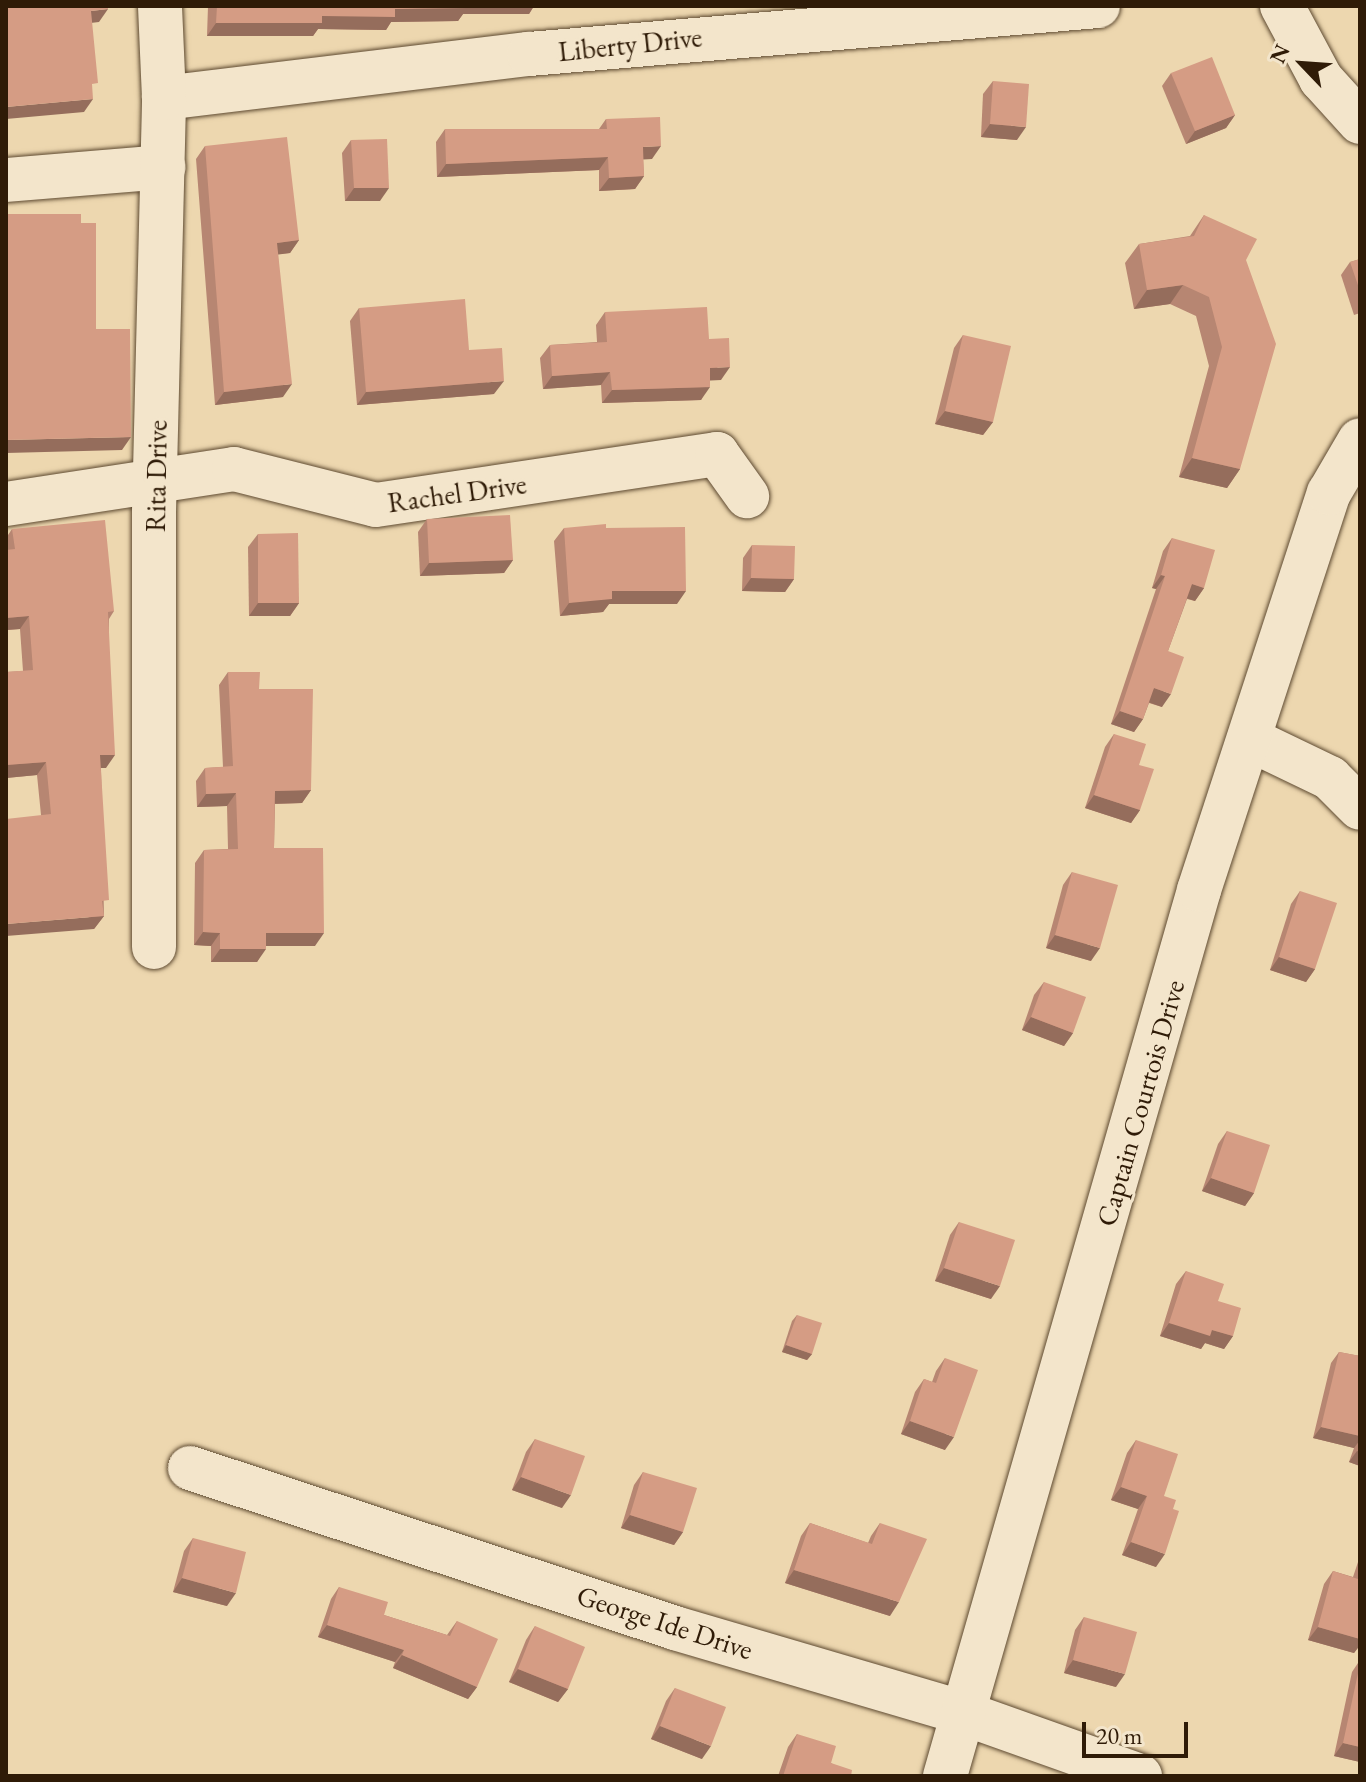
<!DOCTYPE html>
<style>
body{margin:0}
#map{position:relative;width:1366px;height:1782px;overflow:hidden;background:#edd7af;font-family:"EB Garamond",serif}
div>[style]{position:absolute}
.roads{filter:drop-shadow(0 0 2px #5e4a31) drop-shadow(0 0 2px #5e4a31)}
.minor>*{height:44px;margin:-22px;padding:0 22px;transform-origin:22px;border-radius:22px;background:#f3e5cb}
.wall>*{inset:0;background:#b78672}
.shaded-wall>*{inset:0;background:#956d5c}
.building>*{inset:0;background:#d59c84}
span{translate:-50% -50%;white-space:nowrap;text-align:center;line-height:1.15;-webkit-text-stroke:6px #f3e5cb;paint-order:stroke}
.street-label{font-size:28px;color:#2f1b07}
.frame{position:absolute;inset:0;border:8px solid #2f1b07;pointer-events:none}
.north{position:absolute;left:1262px;top:24px;width:80px;height:80px;-webkit-text-stroke:6px #f3e5cb;paint-order:stroke;rotate:295deg;font-size:22px;font-weight:700;line-height:32px;text-align:center;color:#2f1b07}
.north::after{content:'';display:block;margin:auto;width:28px;height:36px;background:#2f1b07;clip-path:polygon(50% 0,100% 100%,50% 72%,0 100%)}
.scale{position:absolute;left:1082px;top:1722px;width:106px;height:36px;box-sizing:border-box;border:4px solid #2f1b07;border-top:0;padding-left:10px;font-size:24px;line-height:28px;white-space:nowrap;color:#2f1b07;-webkit-text-stroke:6px #f3e5cb;paint-order:stroke}
</style>
<div id="map">
<div class="roads">
<div class="minor">
<i style="left:1282px;top:6px;width:83px;rotate:61.9deg"></i>
<i style="left:1321px;top:79px;width:58px;rotate:47.8deg"></i>
<i style="left:164px;top:98px;width:368px;rotate:-6.9deg"></i>
<i style="left:529px;top:54px;width:571px;rotate:-4.82deg"></i>
<i style="left:6px;top:180px;width:158px;rotate:-4.7deg"></i>
<i style="left:6px;top:504px;width:231px;rotate:-8.7deg"></i>
<i style="left:234px;top:469px;width:146px;rotate:14.2deg"></i>
<i style="left:376px;top:505px;width:345px;rotate:-8.5deg"></i>
<i style="left:717px;top:454px;width:52px;rotate:54.5deg"></i>
<i style="left:1249px;top:739px;width:90px;rotate:25.7deg"></i>
<i style="left:1330px;top:778px;width:42px;rotate:45deg"></i>
<i style="left:154px;top:947px;width:435px;rotate:-90deg"></i>
<i style="left:154px;top:512px;width:414px;rotate:-88.6deg"></i>
<i style="left:164px;top:98px;width:92px;rotate:-92.5deg"></i>
<i style="left:190px;top:1468px;width:511px;rotate:18.26deg"></i>
<i style="left:675px;top:1628px;width:300px;rotate:16.4deg"></i>
<i style="left:963px;top:1713px;width:188px;rotate:19.6deg"></i>
<i style="left:945px;top:1776px;width:922px;rotate:-74deg"></i>
<i style="left:1199px;top:890px;width:418px;rotate:-71.9deg"></i>
<i style="left:1329px;top:493px;width:61px;rotate:-59.7deg"></i>
</div>
</div>
<div class="wall">
<i style="clip-path:polygon(208px 6px,534px 6px,529px 14px,463px 14px,458px 21px,391px 22px,386px 30px,318px 29px,313px 36px,207px 36px)"></i>
<i style="clip-path:polygon(1171px 73px,1235px 115px,1226px 128px,1186px 144px,1162px 86px)"></i>
<i style="clip-path:polygon(993px 81px,1017px 140px,981px 137px,983px 94px)"></i>
<i style="clip-path:polygon(606px 119px,652px 159px,643px 159px,644px 176px,635px 189px,599px 191px,599px 170px,437px 177px,436px 142px,445px 129px,599px 129px)"></i>
<i style="clip-path:polygon(351px 140px,380px 201px,345px 201px,342px 153px)"></i>
<i style="clip-path:polygon(205px 146px,299px 240px,290px 253px,278px 254px,283px 397px,215px 405px,196px 159px)"></i>
<i style="clip-path:polygon(1204px 215px,1246px 260px,1240px 469px,1227px 488px,1179px 477px,1209px 366px,1196px 316px,1170px 304px,1134px 309px,1125px 263px,1139px 244px,1190px 236px)"></i>
<i style="clip-path:polygon(1360px 259px,1360px 313px,1354px 315px,1341px 275px,1350px 262px)"></i>
<i style="clip-path:polygon(359px 308px,469px 350px,494px 394px,357px 405px,350px 321px)"></i>
<i style="clip-path:polygon(605px 312px,709px 339px,721px 380px,710px 380px,701px 400px,602px 403px,601px 385px,543px 389px,540px 358px,550px 345px,597px 342px,596px 325px)"></i>
<i style="clip-path:polygon(963px 335px,993px 422px,983px 435px,935px 424px,954px 348px)"></i>
<i style="clip-path:polygon(427px 519px,513px 560px,504px 573px,420px 576px,418px 532px)"></i>
<i style="clip-path:polygon(564px 528px,606px 528px,677px 604px,609px 604px,603px 612px,560px 616px,554px 541px)"></i>
<i style="clip-path:polygon(12px 529px,114px 611px,109px 619px,106px 768px,101px 768px,104px 916px,94px 929px,41px 815px,37px 775px,6px 778px,6px 672px,23px 671px,20px 629px,6px 630px,6px 538px)"></i>
<i style="clip-path:polygon(258px 534px,299px 603px,290px 616px,249px 616px,248px 547px)"></i>
<i style="clip-path:polygon(1172px 538px,1204px 588px,1195px 601px,1187px 599px,1168px 651px,1162px 707px,1149px 703px,1143px 719px,1134px 732px,1111px 724px,1156px 589px,1152px 588px,1163px 551px)"></i>
<i style="clip-path:polygon(752px 545px,794px 579px,785px 592px,742px 591px,743px 558px)"></i>
<i style="clip-path:polygon(228px 672px,259px 689px,311px 790px,302px 803px,275px 804px,274px 848px,315px 946px,266px 946px,257px 962px,211px 962px,211px 946px,194px 945px,195px 863px,204px 850px,228px 849px,227px 806px,197px 807px,196px 781px,205px 768px,223px 767px,219px 685px)"></i>
<i style="clip-path:polygon(1114px 734px,1139px 765px,1140px 810px,1131px 823px,1085px 808px,1105px 747px)"></i>
<i style="clip-path:polygon(1072px 872px,1091px 961px,1046px 948px,1063px 885px)"></i>
<i style="clip-path:polygon(1300px 891px,1315px 969px,1306px 982px,1270px 970px,1291px 904px)"></i>
<i style="clip-path:polygon(1044px 982px,1073px 1033px,1064px 1046px,1022px 1030px,1034px 995px)"></i>
<i style="clip-path:polygon(1227px 1131px,1254px 1193px,1245px 1206px,1202px 1191px,1218px 1144px)"></i>
<i style="clip-path:polygon(959px 1222px,991px 1299px,935px 1281px,950px 1235px)"></i>
<i style="clip-path:polygon(1186px 1271px,1233px 1336px,1224px 1349px,1205px 1343px,1201px 1349px,1160px 1336px,1176px 1284px)"></i>
<i style="clip-path:polygon(797px 1315px,812px 1354px,807px 1360px,782px 1352px,792px 1321px)"></i>
<i style="clip-path:polygon(1339px 1352px,1360px 1356px,1360px 1466px,1349px 1462px,1354px 1448px,1313px 1438px,1331px 1363px)"></i>
<i style="clip-path:polygon(945px 1358px,945px 1450px,901px 1434px,915px 1392px,924px 1379px,932px 1382px,936px 1371px)"></i>
<i style="clip-path:polygon(535px 1439px,562px 1508px,512px 1490px,526px 1452px)"></i>
<i style="clip-path:polygon(1136px 1440px,1164px 1496px,1156px 1567px,1122px 1555px,1138px 1509px,1111px 1500px,1127px 1453px)"></i>
<i style="clip-path:polygon(643px 1472px,683px 1532px,674px 1545px,621px 1528px,634px 1485px)"></i>
<i style="clip-path:polygon(810px 1523px,868px 1543px,871px 1536px,880px 1523px,890px 1616px,785px 1583px,801px 1536px)"></i>
<i style="clip-path:polygon(193px 1538px,227px 1606px,173px 1592px,184px 1551px)"></i>
<i style="clip-path:polygon(1360px 1559px,1360px 1645px,1354px 1653px,1308px 1640px,1324px 1584px,1333px 1571px,1353px 1577px,1358px 1562px)"></i>
<i style="clip-path:polygon(339px 1587px,384px 1615px,447px 1635px,457px 1621px,477px 1687px,468px 1699px,393px 1668px,395px 1662px,318px 1637px,331px 1599px)"></i>
<i style="clip-path:polygon(1084px 1617px,1116px 1687px,1064px 1673px,1075px 1630px)"></i>
<i style="clip-path:polygon(535px 1626px,568px 1689px,558px 1702px,509px 1682px,526px 1640px)"></i>
<i style="clip-path:polygon(1360px 1660px,1360px 1762px,1334px 1756px,1352px 1672px)"></i>
<i style="clip-path:polygon(675px 1688px,702px 1759px,651px 1739px,666px 1701px)"></i>
<i style="clip-path:polygon(797px 1734px,831px 1763px,851px 1776px,778px 1776px,788px 1747px)"></i>
</div>
<div class="shaded-wall">
<i style="clip-path:polygon(463px 6px,534px 6px,529px 14px,463px 14px,458px 21px,391px 22px,386px 30px,318px 29px,313px 36px,207px 36px,216px 23px,395px 9px)"></i>
<i style="clip-path:polygon(108px 9px,99px 22px,82px 24px,91px 11px)"></i>
<i style="clip-path:polygon(93px 99px,84px 112px,6px 119px,6px 107px)"></i>
<i style="clip-path:polygon(1235px 115px,1226px 128px,1186px 144px,1195px 131px)"></i>
<i style="clip-path:polygon(990px 124px,1026px 127px,1017px 140px,981px 137px)"></i>
<i style="clip-path:polygon(661px 146px,652px 159px,634px 160px,643px 147px)"></i>
<i style="clip-path:polygon(608px 157px,599px 170px,437px 177px,446px 164px)"></i>
<i style="clip-path:polygon(644px 176px,635px 189px,599px 191px,609px 178px)"></i>
<i style="clip-path:polygon(354px 188px,389px 188px,380px 201px,345px 201px)"></i>
<i style="clip-path:polygon(299px 240px,290px 253px,267px 256px,277px 243px)"></i>
<i style="clip-path:polygon(1183px 285px,1170px 304px,1134px 309px,1147px 290px)"></i>
<i style="clip-path:polygon(730px 367px,721px 380px,701px 381px,710px 368px)"></i>
<i style="clip-path:polygon(610px 372px,601px 385px,543px 389px,552px 376px)"></i>
<i style="clip-path:polygon(504px 381px,494px 394px,357px 405px,366px 392px)"></i>
<i style="clip-path:polygon(292px 384px,283px 397px,215px 405px,224px 392px)"></i>
<i style="clip-path:polygon(710px 387px,701px 400px,602px 403px,612px 390px)"></i>
<i style="clip-path:polygon(945px 411px,993px 422px,983px 435px,935px 424px)"></i>
<i style="clip-path:polygon(131px 437px,122px 450px,6px 453px,6px 440px)"></i>
<i style="clip-path:polygon(1192px 458px,1240px 469px,1227px 488px,1179px 477px)"></i>
<i style="clip-path:polygon(513px 560px,504px 573px,420px 576px,429px 563px)"></i>
<i style="clip-path:polygon(1161px 575px,1165px 576px,1156px 589px,1152px 588px)"></i>
<i style="clip-path:polygon(751px 578px,794px 579px,785px 592px,742px 591px)"></i>
<i style="clip-path:polygon(1192px 584px,1204px 588px,1195px 601px,1183px 597px)"></i>
<i style="clip-path:polygon(612px 591px,686px 591px,677px 604px,609px 604px,603px 612px,560px 616px,569px 603px)"></i>
<i style="clip-path:polygon(258px 603px,299px 603px,290px 616px,249px 616px)"></i>
<i style="clip-path:polygon(29px 616px,20px 629px,6px 630px,6px 618px)"></i>
<i style="clip-path:polygon(1154px 688px,1171px 694px,1162px 707px,1145px 701px)"></i>
<i style="clip-path:polygon(1120px 711px,1143px 719px,1134px 732px,1111px 724px)"></i>
<i style="clip-path:polygon(100px 755px,115px 755px,106px 768px,91px 768px)"></i>
<i style="clip-path:polygon(46px 762px,37px 775px,6px 778px,6px 765px)"></i>
<i style="clip-path:polygon(311px 790px,302px 803px,266px 804px,275px 791px)"></i>
<i style="clip-path:polygon(236px 793px,227px 806px,197px 807px,206px 794px)"></i>
<i style="clip-path:polygon(1094px 795px,1140px 810px,1131px 823px,1085px 808px)"></i>
<i style="clip-path:polygon(104px 916px,94px 929px,6px 936px,6px 924px)"></i>
<i style="clip-path:polygon(203px 932px,220px 933px,211px 946px,194px 945px)"></i>
<i style="clip-path:polygon(266px 933px,324px 933px,315px 946px,257px 946px)"></i>
<i style="clip-path:polygon(1055px 935px,1100px 948px,1091px 961px,1046px 948px)"></i>
<i style="clip-path:polygon(220px 949px,266px 949px,257px 962px,211px 962px)"></i>
<i style="clip-path:polygon(1279px 957px,1315px 969px,1306px 982px,1270px 970px)"></i>
<i style="clip-path:polygon(1031px 1017px,1073px 1033px,1064px 1046px,1022px 1030px)"></i>
<i style="clip-path:polygon(1211px 1178px,1254px 1193px,1245px 1206px,1202px 1191px)"></i>
<i style="clip-path:polygon(944px 1268px,1000px 1286px,991px 1299px,935px 1281px)"></i>
<i style="clip-path:polygon(1169px 1323px,1212px 1330px,1233px 1336px,1224px 1349px,1205px 1343px,1201px 1349px,1160px 1336px)"></i>
<i style="clip-path:polygon(786px 1345px,812px 1354px,807px 1360px,782px 1352px)"></i>
<i style="clip-path:polygon(910px 1421px,954px 1437px,945px 1450px,901px 1434px)"></i>
<i style="clip-path:polygon(1321px 1427px,1360px 1436px,1360px 1440px,1354px 1448px,1313px 1438px)"></i>
<i style="clip-path:polygon(1357px 1451px,1360px 1452px,1360px 1466px,1349px 1462px)"></i>
<i style="clip-path:polygon(521px 1477px,571px 1495px,562px 1508px,512px 1490px)"></i>
<i style="clip-path:polygon(1121px 1487px,1147px 1496px,1138px 1509px,1111px 1500px)"></i>
<i style="clip-path:polygon(630px 1515px,683px 1532px,674px 1545px,621px 1528px)"></i>
<i style="clip-path:polygon(1131px 1542px,1165px 1554px,1156px 1567px,1122px 1555px)"></i>
<i style="clip-path:polygon(794px 1570px,899px 1602px,890px 1616px,785px 1583px)"></i>
<i style="clip-path:polygon(182px 1578px,236px 1593px,227px 1606px,173px 1592px)"></i>
<i style="clip-path:polygon(327px 1625px,404px 1650px,395px 1662px,318px 1637px)"></i>
<i style="clip-path:polygon(1318px 1627px,1360px 1639px,1360px 1645px,1354px 1653px,1308px 1640px)"></i>
<i style="clip-path:polygon(402px 1655px,477px 1687px,468px 1699px,393px 1668px)"></i>
<i style="clip-path:polygon(1073px 1660px,1125px 1674px,1116px 1687px,1064px 1673px)"></i>
<i style="clip-path:polygon(518px 1669px,568px 1689px,558px 1702px,509px 1682px)"></i>
<i style="clip-path:polygon(660px 1726px,711px 1746px,702px 1759px,651px 1739px)"></i>
<i style="clip-path:polygon(1343px 1743px,1360px 1747px,1360px 1762px,1334px 1756px)"></i>
</div>
<div class="building">
<i style="clip-path:polygon(6px 6px,108px 6px,108px 9px,91px 11px,98px 83px,92px 84px,93px 99px,6px 107px)"></i>
<i style="clip-path:polygon(217px 6px,467px 6px,467px 8px,395px 9px,395px 17px,322px 16px,322px 23px,216px 23px)"></i>
<i style="clip-path:polygon(1212px 57px,1235px 115px,1195px 131px,1171px 73px)"></i>
<i style="clip-path:polygon(993px 81px,1029px 84px,1026px 127px,990px 124px)"></i>
<i style="clip-path:polygon(660px 117px,661px 146px,643px 147px,644px 176px,609px 178px,608px 157px,446px 164px,445px 129px,607px 129px,606px 119px)"></i>
<i style="clip-path:polygon(287px 137px,299px 240px,277px 243px,292px 384px,224px 392px,205px 146px)"></i>
<i style="clip-path:polygon(387px 139px,389px 188px,354px 188px,351px 140px)"></i>
<i style="clip-path:polygon(6px 214px,81px 214px,81px 223px,96px 223px,96px 329px,130px 329px,131px 437px,6px 440px)"></i>
<i style="clip-path:polygon(1204px 215px,1257px 239px,1246px 260px,1276px 344px,1240px 469px,1192px 458px,1222px 347px,1209px 297px,1183px 285px,1147px 290px,1139px 244px,1194px 236px)"></i>
<i style="clip-path:polygon(1360px 259px,1360px 291px,1350px 262px)"></i>
<i style="clip-path:polygon(465px 299px,469px 350px,502px 348px,504px 381px,366px 392px,359px 308px)"></i>
<i style="clip-path:polygon(707px 307px,709px 339px,729px 338px,730px 367px,710px 368px,710px 387px,612px 390px,610px 372px,552px 376px,550px 345px,607px 342px,605px 312px)"></i>
<i style="clip-path:polygon(963px 335px,1011px 346px,993px 422px,945px 411px)"></i>
<i style="clip-path:polygon(510px 515px,513px 560px,429px 563px,427px 519px)"></i>
<i style="clip-path:polygon(105px 520px,114px 611px,108px 612px,115px 755px,100px 755px,109px 900px,102px 901px,104px 916px,6px 924px,6px 819px,51px 814px,46px 762px,6px 765px,6px 672px,33px 670px,29px 616px,6px 618px,6px 550px,15px 549px,12px 529px)"></i>
<i style="clip-path:polygon(606px 524px,606px 528px,685px 527px,686px 591px,612px 591px,612px 599px,569px 603px,564px 528px)"></i>
<i style="clip-path:polygon(298px 533px,299px 603px,258px 603px,258px 534px)"></i>
<i style="clip-path:polygon(1172px 538px,1215px 550px,1204px 588px,1192px 584px,1168px 651px,1184px 657px,1171px 694px,1154px 688px,1143px 719px,1120px 711px,1165px 576px,1161px 575px)"></i>
<i style="clip-path:polygon(752px 545px,795px 546px,794px 579px,751px 578px)"></i>
<i style="clip-path:polygon(228px 672px,260px 672px,259px 689px,313px 689px,311px 790px,275px 791px,274px 848px,323px 848px,324px 933px,266px 933px,266px 949px,220px 949px,220px 933px,203px 932px,204px 850px,238px 849px,236px 793px,206px 794px,205px 768px,233px 766px)"></i>
<i style="clip-path:polygon(1114px 734px,1146px 744px,1139px 765px,1154px 769px,1140px 810px,1094px 795px)"></i>
<i style="clip-path:polygon(1072px 872px,1118px 885px,1100px 948px,1055px 935px)"></i>
<i style="clip-path:polygon(1300px 891px,1337px 903px,1315px 969px,1279px 957px)"></i>
<i style="clip-path:polygon(1044px 982px,1086px 997px,1073px 1033px,1031px 1017px)"></i>
<i style="clip-path:polygon(1227px 1131px,1270px 1145px,1254px 1193px,1211px 1178px)"></i>
<i style="clip-path:polygon(959px 1222px,1015px 1240px,1000px 1286px,944px 1268px)"></i>
<i style="clip-path:polygon(1186px 1271px,1224px 1284px,1218px 1301px,1241px 1308px,1233px 1336px,1212px 1330px,1210px 1336px,1169px 1323px)"></i>
<i style="clip-path:polygon(797px 1315px,822px 1323px,812px 1354px,786px 1345px)"></i>
<i style="clip-path:polygon(1339px 1352px,1360px 1356px,1360px 1436px,1321px 1427px)"></i>
<i style="clip-path:polygon(945px 1358px,978px 1370px,954px 1437px,910px 1421px,924px 1379px,936px 1383px)"></i>
<i style="clip-path:polygon(535px 1439px,585px 1456px,571px 1495px,521px 1477px)"></i>
<i style="clip-path:polygon(1136px 1440px,1178px 1454px,1164px 1496px,1176px 1500px,1173px 1509px,1179px 1511px,1165px 1554px,1131px 1542px,1147px 1496px,1121px 1487px)"></i>
<i style="clip-path:polygon(643px 1472px,697px 1488px,683px 1532px,630px 1515px)"></i>
<i style="clip-path:polygon(810px 1523px,872px 1544px,880px 1523px,927px 1539px,899px 1602px,794px 1570px)"></i>
<i style="clip-path:polygon(193px 1538px,246px 1552px,236px 1593px,182px 1578px)"></i>
<i style="clip-path:polygon(1333px 1571px,1358px 1579px,1360px 1572px,1360px 1639px,1318px 1627px)"></i>
<i style="clip-path:polygon(339px 1587px,388px 1602px,384px 1615px,450px 1636px,457px 1621px,498px 1639px,477px 1687px,402px 1655px,404px 1650px,327px 1625px)"></i>
<i style="clip-path:polygon(1084px 1617px,1137px 1632px,1125px 1674px,1073px 1660px)"></i>
<i style="clip-path:polygon(535px 1626px,585px 1647px,568px 1689px,518px 1669px)"></i>
<i style="clip-path:polygon(1360px 1664px,1360px 1747px,1343px 1743px)"></i>
<i style="clip-path:polygon(675px 1688px,726px 1707px,711px 1746px,660px 1726px)"></i>
<i style="clip-path:polygon(797px 1734px,836px 1746px,831px 1763px,852px 1770px,851px 1776px,783px 1776px)"></i>
</div>
<div class="street-label">
<span style="left:630px;top:44px;rotate:-6deg">Liberty Drive</span>
<span style="left:156px;top:476px;rotate:-89deg">Rita Drive</span>
<span style="left:457px;top:493px;rotate:-8deg">Rachel Drive</span>
<span style="left:1140px;top:1103px;rotate:-74deg">Captain Courtois Drive</span>
<span style="left:665px;top:1622px;rotate:18deg">George Ide Drive</span>
</div>
<div class="frame"></div>
<div class="north">N</div>
<div class="scale">20 m</div>
</div>
